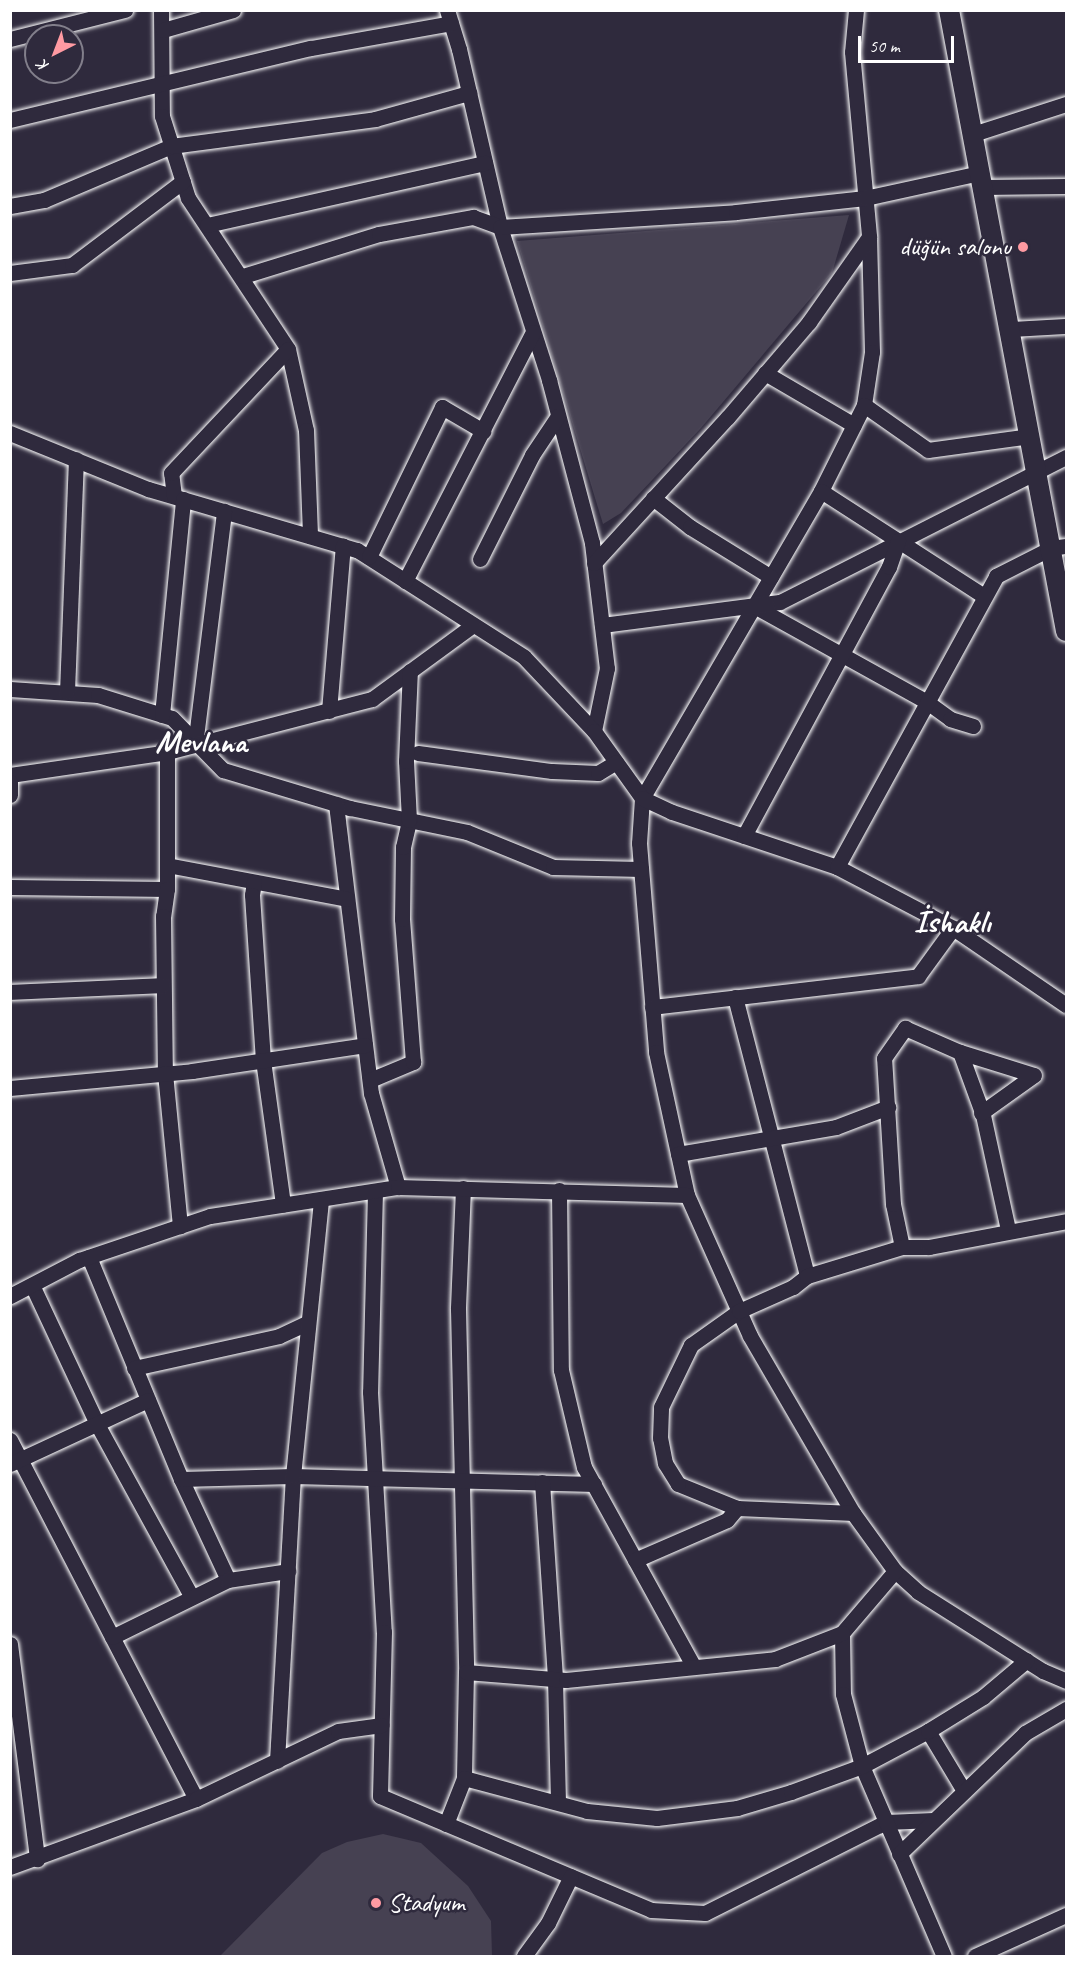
<!DOCTYPE html>
<meta charset="utf-8">
<style>
body{margin:0}
#map{position:relative;width:1077px;height:1967px;overflow:hidden;background:#2f2a3d;font-family:Caveat,sans-serif}
div>[style]{position:absolute}
.green>*{inset:0;background:#464152}
.roads{filter:drop-shadow(0 0 2px #fff) drop-shadow(0 0 2px #fff)}
.minor>*{height:15px;margin:-7.5px;padding:0 7.5px;transform-origin:7.5px;border-radius:7.5px;background:#2f2a3d}
.major>*{height:20px;margin:-10px;padding:0 10px;transform-origin:10px;border-radius:10px;background:#2f2a3d}
.dots>*{width:16px;height:16px;translate:-50% -50%;box-sizing:border-box;border:3px solid #2f2a3d;border-radius:50%}
span{translate:-50% -50%;white-space:nowrap;text-align:center;line-height:1.15;-webkit-text-stroke:5px #2f2a3d;paint-order:stroke}
.poi-label{font-size:26px;color:#fff}
.right{translate:-100% -50%;text-align:right}
.left{translate:0 -50%;text-align:left}
.district-label{font-size:32px;color:#fff;font-weight:700}
.frame{position:absolute;inset:0;border:12px solid #fff;pointer-events:none}
.north{position:absolute;left:24px;top:24px;width:60px;height:60px;box-sizing:border-box;background:#2f2a3d;border:2px solid #827f8b;border-radius:50%;rotate:222deg;font-size:16px;font-weight:700;line-height:24px;text-align:center;color:#fff}
.north::after{content:'';display:block;margin:auto;width:21px;height:27px;background:#ff9aa2;clip-path:polygon(50% 0,100% 100%,50% 72%,0 100%)}
.scale{position:absolute;left:858px;top:36px;width:96px;height:27px;box-sizing:border-box;border:3px solid #fff;border-top:0;padding-left:8px;font-size:18px;line-height:21px;white-space:nowrap;color:#fff;-webkit-text-stroke:4px #2f2a3d;paint-order:stroke}
</style>
<div id="map">
<div class="green">
<i style="clip-path:polygon(849px 215px,832px 273px,701px 428px,621px 513px,603px 524px,517px 241px)"></i>
<i style="clip-path:polygon(383px 1834px,421px 1843px,468px 1886px,491px 1921px,492px 1956px,220px 1956px,322px 1853px,347px 1842px)"></i>
</div>
<div class="roads">
<div class="minor">
<i style="left:161px;top:10px;width:106px;rotate:89.5deg"></i>
<i style="left:162px;top:116px;width:86px;rotate:72.4deg"></i>
<i style="left:188px;top:198px;width:181px;rotate:56.5deg"></i>
<i style="left:288px;top:349px;width:83px;rotate:77.5deg"></i>
<i style="left:306px;top:430px;width:106px;rotate:87.8deg"></i>
<i style="left:447px;top:10px;width:41px;rotate:72.9deg"></i>
<i style="left:459px;top:49px;width:183px;rotate:77deg"></i>
<i style="left:500px;top:227px;width:161px;rotate:72.2deg"></i>
<i style="left:549px;top:380px;width:169px;rotate:75.2deg"></i>
<i style="left:592px;top:543px;width:126px;rotate:83.2deg"></i>
<i style="left:607px;top:668px;width:64px;rotate:101.7deg"></i>
<i style="left:856px;top:10px;width:42px;rotate:95.4deg"></i>
<i style="left:852px;top:52px;width:186px;rotate:84.7deg"></i>
<i style="left:869px;top:237px;width:115px;rotate:88.5deg"></i>
<i style="left:872px;top:352px;width:54px;rotate:98.6deg"></i>
<i style="left:864px;top:405px;width:96px;rotate:116.6deg"></i>
<i style="left:821px;top:491px;width:355px;rotate:120.2deg"></i>
<i style="left:642px;top:798px;width:45px;rotate:93.8deg"></i>
<i style="left:639px;top:843px;width:210px;rotate:85.3deg"></i>
<i style="left:656px;top:1052px;width:146px;rotate:77.8deg"></i>
<i style="left:687px;top:1195px;width:154px;rotate:65.9deg"></i>
<i style="left:750px;top:1336px;width:205px;rotate:59.8deg"></i>
<i style="left:853px;top:1513px;width:72px;rotate:54.1deg"></i>
<i style="left:895px;top:1571px;width:31px;rotate:42deg"></i>
<i style="left:918px;top:1592px;width:148px;rotate:32.3deg"></i>
<i style="left:1043px;top:1671px;width:25px;rotate:23deg"></i>
<i style="left:163px;top:30px;width:73px;rotate:-15.9deg"></i>
<i style="left:10px;top:39px;width:119px;rotate:-14.2deg"></i>
<i style="left:10px;top:120px;width:309px;rotate:-13.5deg"></i>
<i style="left:311px;top:48px;width:142px;rotate:-10.1deg"></i>
<i style="left:973px;top:134px;width:98px;rotate:-17.9deg"></i>
<i style="left:983px;top:187px;width:83px;rotate:-0.7deg"></i>
<i style="left:10px;top:206px;width:35px;rotate:-10deg"></i>
<i style="left:44px;top:200px;width:138px;rotate:-23deg"></i>
<i style="left:171px;top:146px;width:206px;rotate:-7.5deg"></i>
<i style="left:375px;top:119px;width:98px;rotate:-15.5deg"></i>
<i style="left:207px;top:225px;width:285px;rotate:-12.6deg"></i>
<i style="left:10px;top:273px;width:63px;rotate:-7.4deg"></i>
<i style="left:72px;top:265px;width:139px;rotate:-37.1deg"></i>
<i style="left:243px;top:276px;width:142px;rotate:-17.2deg"></i>
<i style="left:379px;top:234px;width:96px;rotate:-10.3deg"></i>
<i style="left:473px;top:217px;width:29px;rotate:20deg"></i>
<i style="left:500px;top:227px;width:236px;rotate:-3.6deg"></i>
<i style="left:736px;top:212px;width:130px;rotate:-6.2deg"></i>
<i style="left:865px;top:198px;width:118px;rotate:-12.3deg"></i>
<i style="left:1010px;top:329px;width:56px;rotate:-3.1deg"></i>
<i style="left:765px;top:373px;width:103px;rotate:30.3deg"></i>
<i style="left:864px;top:405px;width:78px;rotate:35.1deg"></i>
<i style="left:928px;top:450px;width:103px;rotate:-7.8deg"></i>
<i style="left:10px;top:433px;width:149px;rotate:22.1deg"></i>
<i style="left:148px;top:489px;width:218px;rotate:16.3deg"></i>
<i style="left:357px;top:550px;width:198px;rotate:32.6deg"></i>
<i style="left:524px;top:657px;width:102px;rotate:46.6deg"></i>
<i style="left:594px;top:731px;width:82px;rotate:54.4deg"></i>
<i style="left:642px;top:798px;width:33px;rotate:25deg"></i>
<i style="left:672px;top:812px;width:174px;rotate:18.4deg"></i>
<i style="left:837px;top:867px;width:131px;rotate:27.7deg"></i>
<i style="left:953px;top:928px;width:137px;rotate:34.3deg"></i>
<i style="left:821px;top:491px;width:194px;rotate:32.8deg"></i>
<i style="left:174px;top:496px;width:23px;rotate:-97deg"></i>
<i style="left:171px;top:473px;width:170px;rotate:-46.7deg"></i>
<i style="left:653px;top:498px;width:47px;rotate:38.1deg"></i>
<i style="left:690px;top:527px;width:95px;rotate:31.7deg"></i>
<i style="left:369px;top:557px;width:167px;rotate:-64deg"></i>
<i style="left:442px;top:407px;width:48px;rotate:30.3deg"></i>
<i style="left:480px;top:559px;width:116px;rotate:-63.4deg"></i>
<i style="left:532px;top:455px;width:47px;rotate:-56.3deg"></i>
<i style="left:594px;top:563px;width:198px;rotate:-47.5deg"></i>
<i style="left:728px;top:417px;width:125px;rotate:-49.5deg"></i>
<i style="left:809px;top:322px;width:104px;rotate:-54.8deg"></i>
<i style="left:405px;top:581px;width:280px;rotate:-62.8deg"></i>
<i style="left:754px;top:606px;width:198px;rotate:29deg"></i>
<i style="left:927px;top:702px;width:29px;rotate:36deg"></i>
<i style="left:950px;top:719px;width:24px;rotate:17deg"></i>
<i style="left:602px;top:625px;width:179px;rotate:-7.4deg"></i>
<i style="left:780px;top:602px;width:321px;rotate:-26.9deg"></i>
<i style="left:10px;top:689px;width:88px;rotate:3.9deg"></i>
<i style="left:98px;top:695px;width:77px;rotate:17.3deg"></i>
<i style="left:172px;top:718px;width:73px;rotate:45.6deg"></i>
<i style="left:223px;top:770px;width:133px;rotate:16.7deg"></i>
<i style="left:350px;top:808px;width:119px;rotate:11.6deg"></i>
<i style="left:467px;top:832px;width:93px;rotate:22.1deg"></i>
<i style="left:553px;top:867px;width:88px;rotate:1.3deg"></i>
<i style="left:67px;top:692px;width:233px;rotate:-87.8deg"></i>
<i style="left:329px;top:711px;width:166px;rotate:-85.2deg"></i>
<i style="left:162px;top:715px;width:217px;rotate:-84.4deg"></i>
<i style="left:195px;top:745px;width:236px;rotate:-82.9deg"></i>
<i style="left:418px;top:753px;width:135px;rotate:7.7deg"></i>
<i style="left:552px;top:771px;width:46px;rotate:2.5deg"></i>
<i style="left:598px;top:773px;width:21px;rotate:-31deg"></i>
<i style="left:10px;top:775px;width:159px;rotate:-8.3deg"></i>
<i style="left:167px;top:752px;width:212px;rotate:-14.5deg"></i>
<i style="left:372px;top:699px;width:125px;rotate:-36.2deg"></i>
<i style="left:10px;top:782px;width:13px;rotate:90deg"></i>
<i style="left:336px;top:804px;width:291px;rotate:83.1deg"></i>
<i style="left:371px;top:1093px;width:98px;rotate:74deg"></i>
<i style="left:744px;top:836px;width:306px;rotate:-61.7deg"></i>
<i style="left:889px;top:567px;width:28px;rotate:-71deg"></i>
<i style="left:167px;top:865px;width:183px;rotate:10.7deg"></i>
<i style="left:837px;top:867px;width:332px;rotate:-61.3deg"></i>
<i style="left:996px;top:576px;width:62px;rotate:-27deg"></i>
<i style="left:1051px;top:548px;width:15px;rotate:-8deg"></i>
<i style="left:254px;top:882px;width:13px;rotate:99deg"></i>
<i style="left:252px;top:895px;width:165px;rotate:86.2deg"></i>
<i style="left:263px;top:1060px;width:146px;rotate:82.1deg"></i>
<i style="left:10px;top:887px;width:157px;rotate:0.7deg"></i>
<i style="left:167px;top:889px;width:137px;rotate:-90deg"></i>
<i style="left:167px;top:889px;width:27px;rotate:98deg"></i>
<i style="left:163px;top:916px;width:157px;rotate:89.3deg"></i>
<i style="left:165px;top:1073px;width:154px;rotate:84.4deg"></i>
<i style="left:10px;top:992px;width:153px;rotate:-2.6deg"></i>
<i style="left:735px;top:997px;width:288px;rotate:75.5deg"></i>
<i style="left:652px;top:1007px;width:268px;rotate:-6.6deg"></i>
<i style="left:918px;top:976px;width:59px;rotate:-53.9deg"></i>
<i style="left:960px;top:1052px;width:67px;rotate:69.9deg"></i>
<i style="left:983px;top:1115px;width:118px;rotate:77.7deg"></i>
<i style="left:370px;top:1080px;width:47px;rotate:-22.7deg"></i>
<i style="left:413px;top:1062px;width:143px;rotate:-94.4deg"></i>
<i style="left:402px;top:919px;width:72px;rotate:-89.2deg"></i>
<i style="left:403px;top:847px;width:28px;rotate:-77deg"></i>
<i style="left:409px;top:820px;width:59px;rotate:-92.9deg"></i>
<i style="left:406px;top:761px;width:90px;rotate:-87.5deg"></i>
<i style="left:10px;top:1088px;width:183px;rotate:-5.3deg"></i>
<i style="left:192px;top:1071px;width:175px;rotate:-8.5deg"></i>
<i style="left:981px;top:1113px;width:65px;rotate:-35.6deg"></i>
<i style="left:678px;top:1154px;width:160px;rotate:-9.7deg"></i>
<i style="left:836px;top:1127px;width:56px;rotate:-21deg"></i>
<i style="left:463px;top:1188px;width:121px;rotate:92.4deg"></i>
<i style="left:458px;top:1309px;width:363px;rotate:88.7deg"></i>
<i style="left:466px;top:1672px;width:106px;rotate:91.1deg"></i>
<i style="left:559px;top:1190px;width:180px;rotate:89.4deg"></i>
<i style="left:561px;top:1370px;width:100px;rotate:76.7deg"></i>
<i style="left:584px;top:1467px;width:226px;rotate:61.2deg"></i>
<i style="left:375px;top:1191px;width:201px;rotate:91.4deg"></i>
<i style="left:370px;top:1392px;width:240px;rotate:86.7deg"></i>
<i style="left:384px;top:1632px;width:164px;rotate:91.4deg"></i>
<i style="left:380px;top:1796px;width:294px;rotate:22.8deg"></i>
<i style="left:651px;top:1910px;width:54px;rotate:3.2deg"></i>
<i style="left:705px;top:1913px;width:203px;rotate:-26.7deg"></i>
<i style="left:886px;top:1822px;width:47px;rotate:-2.4deg"></i>
<i style="left:902px;top:1247px;width:44px;rotate:-101.8deg"></i>
<i style="left:893px;top:1204px;width:146px;rotate:-93.5deg"></i>
<i style="left:884px;top:1058px;width:37px;rotate:-55deg"></i>
<i style="left:905px;top:1028px;width:60px;rotate:23.6deg"></i>
<i style="left:960px;top:1052px;width:77px;rotate:17.3deg"></i>
<i style="left:89px;top:1257px;width:240px;rotate:67.5deg"></i>
<i style="left:181px;top:1479px;width:111px;rotate:65deg"></i>
<i style="left:32px;top:1285px;width:153px;rotate:64.9deg"></i>
<i style="left:97px;top:1424px;width:196px;rotate:61.3deg"></i>
<i style="left:10px;top:1296px;width:78px;rotate:-27.6deg"></i>
<i style="left:79px;top:1260px;width:138px;rotate:-18.6deg"></i>
<i style="left:210px;top:1216px;width:190px;rotate:-8.8deg"></i>
<i style="left:398px;top:1187px;width:289px;rotate:1.6deg"></i>
<i style="left:134px;top:1368px;width:148px;rotate:-12.4deg"></i>
<i style="left:279px;top:1336px;width:31px;rotate:-25deg"></i>
<i style="left:10px;top:1440px;width:404px;rotate:62.6deg"></i>
<i style="left:10px;top:1464px;width:152px;rotate:-24.9deg"></i>
<i style="left:181px;top:1479px;width:112px;rotate:-1.5deg"></i>
<i style="left:293px;top:1476px;width:301px;rotate:1.5deg"></i>
<i style="left:542px;top:1482px;width:197px;rotate:86.2deg"></i>
<i style="left:555px;top:1679px;width:123px;rotate:88.6deg"></i>
<i style="left:853px;top:1513px;width:116px;rotate:-177.5deg"></i>
<i style="left:737px;top:1508px;width:64px;rotate:-157.9deg"></i>
<i style="left:678px;top:1484px;width:25px;rotate:-122deg"></i>
<i style="left:665px;top:1463px;width:25px;rotate:-101deg"></i>
<i style="left:660px;top:1438px;width:31px;rotate:-88deg"></i>
<i style="left:661px;top:1407px;width:69px;rotate:-64.2deg"></i>
<i style="left:691px;top:1345px;width:59px;rotate:-35.3deg"></i>
<i style="left:739px;top:1311px;width:59px;rotate:-24deg"></i>
<i style="left:793px;top:1287px;width:18px;rotate:-38deg"></i>
<i style="left:807px;top:1276px;width:99px;rotate:-17deg"></i>
<i style="left:902px;top:1247px;width:27px"></i>
<i style="left:929px;top:1247px;width:139px;rotate:-10.7deg"></i>
<i style="left:635px;top:1560px;width:100px;rotate:-23.5deg"></i>
<i style="left:727px;top:1520px;width:16px;rotate:-50deg"></i>
<i style="left:895px;top:1571px;width:82px;rotate:130.5deg"></i>
<i style="left:842px;top:1633px;width:61px;rotate:89.1deg"></i>
<i style="left:843px;top:1694px;width:74px;rotate:75.2deg"></i>
<i style="left:862px;top:1766px;width:207px;rotate:66.7deg"></i>
<i style="left:112px;top:1637px;width:129px;rotate:-26.2deg"></i>
<i style="left:228px;top:1580px;width:61px;rotate:-8.5deg"></i>
<i style="left:10px;top:1644px;width:217px;rotate:82.8deg"></i>
<i style="left:466px;top:1672px;width:100px;rotate:4.6deg"></i>
<i style="left:566px;top:1680px;width:210px;rotate:-5.7deg"></i>
<i style="left:775px;top:1659px;width:72px;rotate:-21.2deg"></i>
<i style="left:928px;top:1731px;width:70px;rotate:59deg"></i>
<i style="left:277px;top:1761px;width:285px;rotate:-86.8deg"></i>
<i style="left:293px;top:1476px;width:278px;rotate:-84.2deg"></i>
<i style="left:446px;top:1824px;width:49px;rotate:-68.6deg"></i>
<i style="left:464px;top:1778px;width:127px;rotate:15deg"></i>
<i style="left:587px;top:1811px;width:70px;rotate:5.7deg"></i>
<i style="left:657px;top:1818px;width:81px;rotate:-7.1deg"></i>
<i style="left:737px;top:1808px;width:56px;rotate:-16.5deg"></i>
<i style="left:791px;top:1792px;width:76px;rotate:-20.1deg"></i>
<i style="left:862px;top:1766px;width:75px;rotate:-27.9deg"></i>
<i style="left:928px;top:1731px;width:65px;rotate:-31.7deg"></i>
<i style="left:983px;top:1697px;width:57px;rotate:-40.1deg"></i>
<i style="left:899px;top:1854px;width:175px;rotate:-43.8deg"></i>
<i style="left:1025px;top:1733px;width:48px;rotate:-30.3deg"></i>
<i style="left:10px;top:1867px;width:198px;rotate:-20.1deg"></i>
<i style="left:196px;top:1799px;width:157px;rotate:-25.6deg"></i>
<i style="left:338px;top:1731px;width:44px;rotate:-7.8deg"></i>
<i style="left:524px;top:1956px;width:41px;rotate:-54deg"></i>
<i style="left:548px;top:1923px;width:52px;rotate:-63.9deg"></i>
<i style="left:975px;top:1956px;width:100px;rotate:-24.3deg"></i>
</div>
<div class="major">
<i style="left:949px;top:10px;width:632px;rotate:79.33deg"></i>
</div>
</div>
<div class="dots">
<i style="left:1023px;top:247px;background:#ff9aa2"></i>
<i style="left:376px;top:1903px;background:#ff9aa2"></i>
</div>
<div class="poi-label">
<span class="right" style="left:1011px;top:247px">düğün salonu</span>
<span class="left" style="left:388px;top:1903px">Stadyum</span>
</div>
<div class="district-label">
<span style="left:201px;top:742px">Mevlana</span>
<span style="left:952px;top:922px">İshaklı</span>
</div>
<div class="frame"></div>
<div class="north">K</div>
<div class="scale">50 m</div>
</div>
